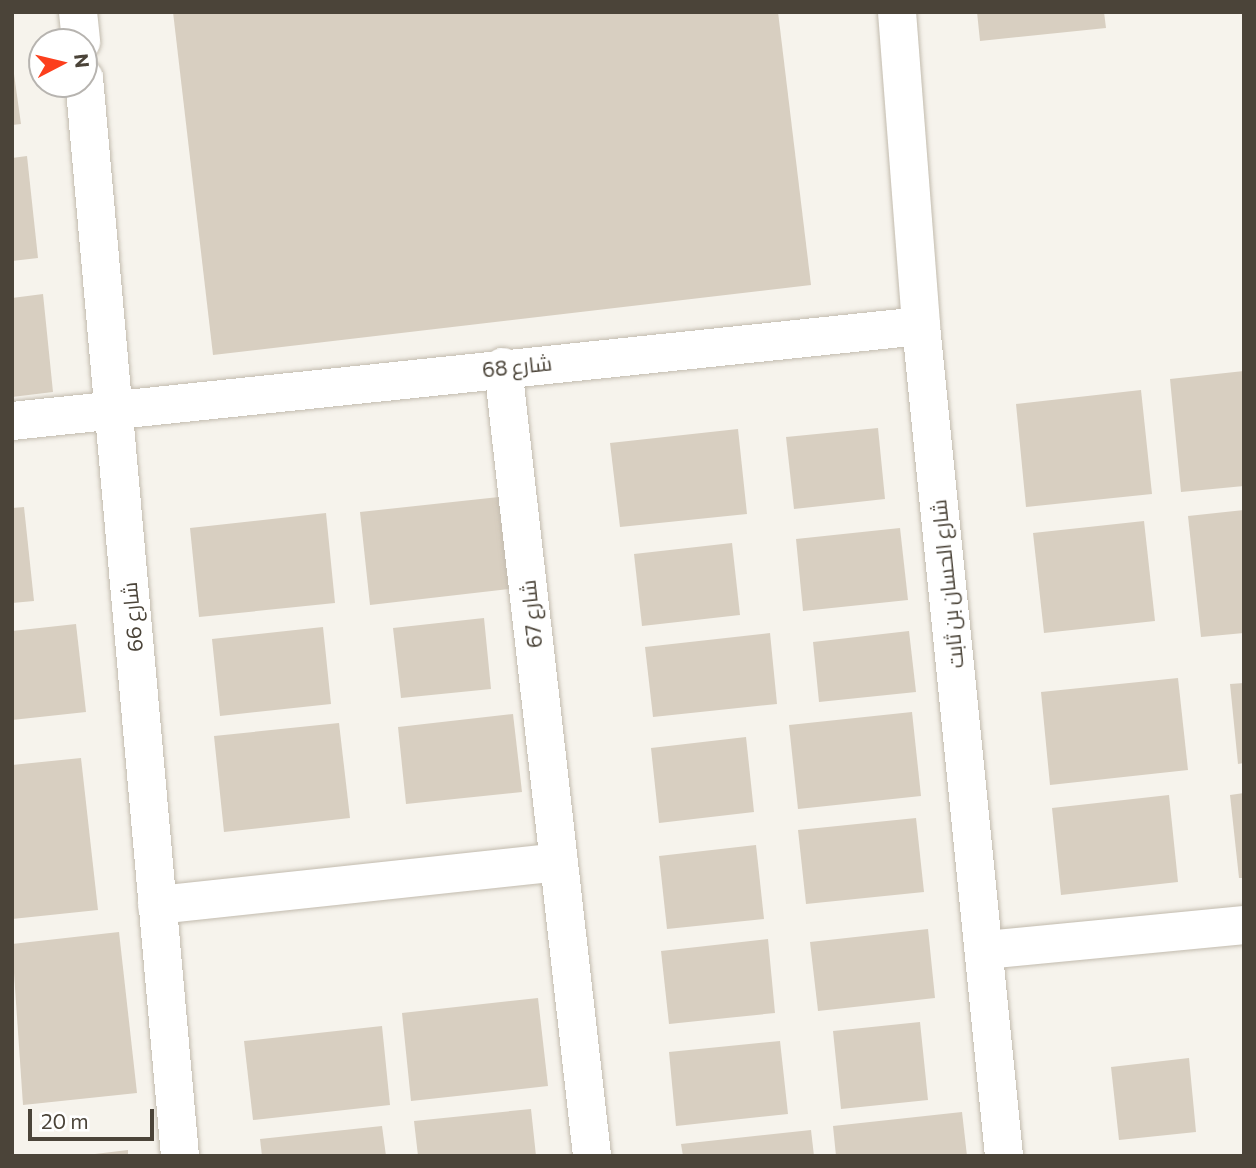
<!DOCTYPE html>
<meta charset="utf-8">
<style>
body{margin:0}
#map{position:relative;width:1256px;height:1168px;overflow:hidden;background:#f6f3ec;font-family:Commissioner,Cairo,sans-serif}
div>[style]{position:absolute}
.building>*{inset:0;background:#d8cfc1}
.roads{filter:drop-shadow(0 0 2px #c2bbae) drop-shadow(0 0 2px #c2bbae)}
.minor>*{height:38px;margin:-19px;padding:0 19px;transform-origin:19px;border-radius:19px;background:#fff}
span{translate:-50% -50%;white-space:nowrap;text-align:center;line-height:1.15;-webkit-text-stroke:5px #fff;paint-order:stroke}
.street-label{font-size:21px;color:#4b4439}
.frame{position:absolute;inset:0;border:14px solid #4b4439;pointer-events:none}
.north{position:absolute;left:28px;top:28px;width:70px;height:70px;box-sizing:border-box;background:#fff;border:2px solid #b7b4b0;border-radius:50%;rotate:83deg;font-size:19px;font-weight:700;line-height:28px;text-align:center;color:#4b4439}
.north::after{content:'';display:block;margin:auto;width:24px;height:32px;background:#fc3f1d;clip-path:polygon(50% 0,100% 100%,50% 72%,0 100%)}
.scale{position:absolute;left:28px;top:1109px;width:126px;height:32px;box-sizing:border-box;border:4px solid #4b4439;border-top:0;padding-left:9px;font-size:21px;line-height:24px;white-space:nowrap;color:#4b4439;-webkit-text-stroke:5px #fff;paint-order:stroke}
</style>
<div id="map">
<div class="building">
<i style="clip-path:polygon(173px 12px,778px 12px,811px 285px,213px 355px)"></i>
<i style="clip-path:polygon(977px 12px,1104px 12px,1106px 28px,980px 41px)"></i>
<i style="clip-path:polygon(12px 60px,21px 124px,12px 125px)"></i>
<i style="clip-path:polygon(27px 156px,38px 258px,12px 261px,12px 158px)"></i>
<i style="clip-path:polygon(43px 294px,53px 392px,12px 397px,12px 298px)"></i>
<i style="clip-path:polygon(1244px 371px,1244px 486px,1181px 492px,1170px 379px)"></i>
<i style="clip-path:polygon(1141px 390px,1152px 494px,1026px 507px,1016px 404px)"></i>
<i style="clip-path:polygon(878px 428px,885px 499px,794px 509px,786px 437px)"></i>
<i style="clip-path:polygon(738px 429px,747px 514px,620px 527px,610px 443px)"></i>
<i style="clip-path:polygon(499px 497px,509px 589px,370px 605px,360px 512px)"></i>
<i style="clip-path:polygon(24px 507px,34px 601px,12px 603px,12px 508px)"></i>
<i style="clip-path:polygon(1244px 510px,1244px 633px,1201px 637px,1188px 516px)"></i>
<i style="clip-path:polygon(326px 513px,335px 603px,199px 617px,190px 528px)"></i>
<i style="clip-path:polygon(1144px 521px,1155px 621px,1044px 633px,1033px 533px)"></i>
<i style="clip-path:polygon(900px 528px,908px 600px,803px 611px,796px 539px)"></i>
<i style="clip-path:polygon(732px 543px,740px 615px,642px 626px,634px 554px)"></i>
<i style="clip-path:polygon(484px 618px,491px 689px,401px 698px,393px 628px)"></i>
<i style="clip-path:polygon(76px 624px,86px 712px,12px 720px,12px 631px)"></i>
<i style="clip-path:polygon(323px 627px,331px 704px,220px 716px,212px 639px)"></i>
<i style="clip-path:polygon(909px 631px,916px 692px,819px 702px,813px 642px)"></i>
<i style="clip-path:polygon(770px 633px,777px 704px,653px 717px,645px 647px)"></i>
<i style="clip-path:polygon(1178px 678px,1188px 770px,1050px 785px,1041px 692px)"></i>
<i style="clip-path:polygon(1244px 683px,1244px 763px,1238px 764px,1230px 684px)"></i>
<i style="clip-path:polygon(912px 712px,921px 796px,798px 809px,789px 725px)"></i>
<i style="clip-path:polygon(513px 714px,522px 792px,406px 804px,398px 727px)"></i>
<i style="clip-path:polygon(339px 723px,350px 818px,224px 832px,214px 736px)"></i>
<i style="clip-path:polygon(746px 737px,754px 812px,659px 823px,651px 748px)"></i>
<i style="clip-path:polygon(81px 758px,98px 910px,12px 919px,12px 765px)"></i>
<i style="clip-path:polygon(1244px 793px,1244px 878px,1239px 878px,1230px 795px)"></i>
<i style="clip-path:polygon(1169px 795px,1178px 882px,1061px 895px,1052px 808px)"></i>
<i style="clip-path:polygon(916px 818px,924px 892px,806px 904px,798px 830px)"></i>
<i style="clip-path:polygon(756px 845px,764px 919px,667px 929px,659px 856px)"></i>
<i style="clip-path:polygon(928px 929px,935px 998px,818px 1011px,810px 942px)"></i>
<i style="clip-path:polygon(119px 932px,137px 1093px,23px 1105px,12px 944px)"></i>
<i style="clip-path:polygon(768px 939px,775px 1013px,669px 1024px,661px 951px)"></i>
<i style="clip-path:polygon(538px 998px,548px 1086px,411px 1101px,402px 1013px)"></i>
<i style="clip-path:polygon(920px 1022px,928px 1100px,841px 1109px,833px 1031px)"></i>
<i style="clip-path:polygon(382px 1026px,390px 1105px,253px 1120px,244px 1041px)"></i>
<i style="clip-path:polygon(780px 1041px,788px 1114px,676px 1126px,669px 1052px)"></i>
<i style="clip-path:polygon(1189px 1058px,1196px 1132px,1119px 1140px,1111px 1067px)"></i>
<i style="clip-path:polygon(531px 1109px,536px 1156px,418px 1156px,414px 1121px)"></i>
<i style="clip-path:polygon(962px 1112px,967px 1156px,836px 1156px,833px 1126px)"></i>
<i style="clip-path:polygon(382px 1126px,386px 1156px,262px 1156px,260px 1139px)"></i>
<i style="clip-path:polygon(811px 1130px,814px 1156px,683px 1156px,681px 1144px)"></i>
<i style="clip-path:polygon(128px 1150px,128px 1156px,95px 1156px,95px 1154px)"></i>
</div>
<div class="roads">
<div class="minor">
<i style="left:78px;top:12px;width:30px;rotate:84deg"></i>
<i style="left:897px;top:12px;width:315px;rotate:85.6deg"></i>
<i style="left:921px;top:326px;width:834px;rotate:84.29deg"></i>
<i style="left:84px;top:78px;width:1082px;rotate:84.91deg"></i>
<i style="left:503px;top:367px;width:794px;rotate:83.56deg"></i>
<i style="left:12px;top:421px;width:914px;rotate:-5.97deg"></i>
<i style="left:157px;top:905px;width:404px;rotate:-6.1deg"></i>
<i style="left:985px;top:950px;width:260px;rotate:-5.5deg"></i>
</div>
</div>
<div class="street-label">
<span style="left:517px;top:366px;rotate:-6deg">شارع 68</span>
<span style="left:947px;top:584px;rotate:-96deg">شارع الحسان بن ثابت</span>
<span style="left:531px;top:614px;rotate:-96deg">شارع 67</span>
<span style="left:132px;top:617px;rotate:-95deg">شارع 66</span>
</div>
<div class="frame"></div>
<div class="north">N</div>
<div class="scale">20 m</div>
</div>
